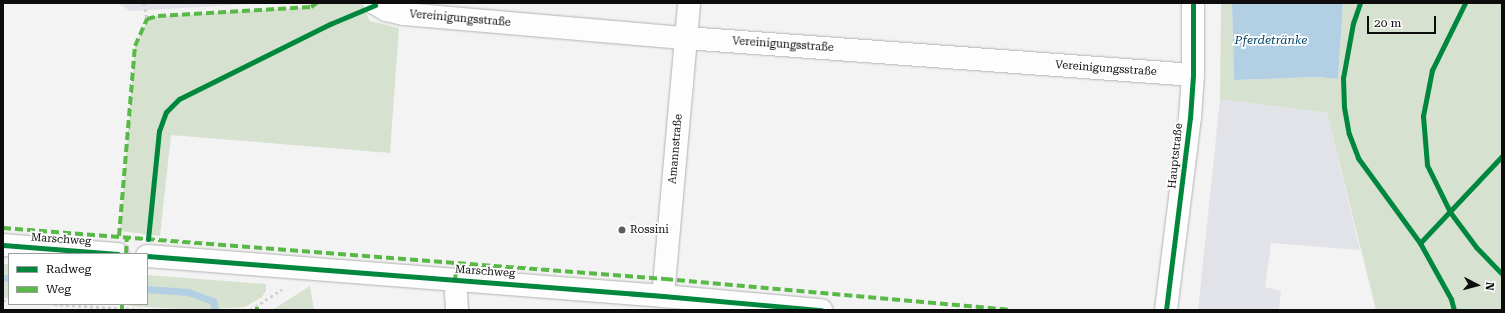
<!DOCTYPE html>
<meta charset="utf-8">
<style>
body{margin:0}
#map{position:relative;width:1505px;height:313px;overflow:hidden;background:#f3f3f4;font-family:"Roboto Serif",serif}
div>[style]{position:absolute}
.built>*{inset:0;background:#e2e3e8}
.green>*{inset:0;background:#d6e2cf}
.water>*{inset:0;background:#b3cfe4}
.stream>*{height:7px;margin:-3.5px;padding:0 3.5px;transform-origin:3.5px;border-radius:3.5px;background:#b3cfe4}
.path>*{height:2.5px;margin-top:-1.25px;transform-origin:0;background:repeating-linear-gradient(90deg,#d1d1d2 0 3px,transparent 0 6px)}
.roads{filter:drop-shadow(0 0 1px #b2b2b2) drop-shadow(0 0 1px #b2b2b2)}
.minor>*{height:22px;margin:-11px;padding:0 11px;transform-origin:11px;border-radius:11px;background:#fdfdfd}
.quiet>*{height:4px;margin-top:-2px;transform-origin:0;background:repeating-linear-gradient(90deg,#58b947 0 8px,transparent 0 12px)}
.cycleway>*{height:5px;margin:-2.5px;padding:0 2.5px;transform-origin:2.5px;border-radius:2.5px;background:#00873e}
.dots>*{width:11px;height:11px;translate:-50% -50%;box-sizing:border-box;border:2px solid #fff;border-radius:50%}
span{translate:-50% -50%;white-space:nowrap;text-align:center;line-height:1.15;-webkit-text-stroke:3.5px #fff;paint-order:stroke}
.street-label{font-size:11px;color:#0c0c0d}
.poi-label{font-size:11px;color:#0c0c0d}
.left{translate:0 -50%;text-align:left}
.water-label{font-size:12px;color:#00446b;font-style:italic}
.frame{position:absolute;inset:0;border:4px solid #0c0c0d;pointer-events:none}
.legend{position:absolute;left:8px;top:253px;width:140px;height:52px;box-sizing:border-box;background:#fff;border:1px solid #9e9e9e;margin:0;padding:5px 7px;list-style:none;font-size:12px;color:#0c0c0d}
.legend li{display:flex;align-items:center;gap:8px;height:20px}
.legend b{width:20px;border:1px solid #9e9e9e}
.north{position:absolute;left:1457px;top:265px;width:40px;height:40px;-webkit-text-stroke:3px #fff;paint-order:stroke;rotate:96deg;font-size:11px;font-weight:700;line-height:16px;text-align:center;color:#0c0c0d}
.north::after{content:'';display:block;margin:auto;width:14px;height:18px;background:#0c0c0d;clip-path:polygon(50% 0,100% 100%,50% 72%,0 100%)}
.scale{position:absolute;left:1367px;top:16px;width:69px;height:18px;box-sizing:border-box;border:2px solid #0c0c0d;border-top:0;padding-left:5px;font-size:12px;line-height:14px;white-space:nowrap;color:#0c0c0d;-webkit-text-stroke:3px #fff;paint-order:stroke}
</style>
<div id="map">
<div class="built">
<i style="clip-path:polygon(118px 3px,271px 3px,130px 11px)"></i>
<i style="clip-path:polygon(1220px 99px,1327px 113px,1360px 250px,1271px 243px,1265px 287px,1281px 291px,1279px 310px,1198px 310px)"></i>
</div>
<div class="green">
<i style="clip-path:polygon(319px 3px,360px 3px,370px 21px,399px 28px,390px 153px,171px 135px,160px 236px,120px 231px,135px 46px,147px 19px,158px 16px,311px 7px)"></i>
<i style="clip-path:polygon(1221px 3px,1232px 3px,1234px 80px,1317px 77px,1338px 79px,1343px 3px,1502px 3px,1502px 310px,1376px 310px,1327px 113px,1220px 99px)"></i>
<i style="clip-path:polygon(3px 264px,9px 264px,9px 298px,3px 298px)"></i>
<i style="clip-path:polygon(147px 275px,266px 284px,266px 291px,262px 297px,245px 307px,196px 310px,130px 306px,130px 304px,147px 304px)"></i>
<i style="clip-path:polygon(310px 286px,314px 310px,272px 310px)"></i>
</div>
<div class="water">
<i style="clip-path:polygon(1232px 3px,1343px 3px,1338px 79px,1317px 77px,1234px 80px)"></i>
</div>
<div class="stream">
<i style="left:3px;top:278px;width:6px"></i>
<i style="left:147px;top:289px;width:41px;rotate:4.2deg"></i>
<i style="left:188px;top:292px;width:27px;rotate:20deg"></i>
<i style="left:213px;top:301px;width:9px;rotate:77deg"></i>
</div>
<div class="path">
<i style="left:144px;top:3px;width:16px;rotate:79deg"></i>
<i style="left:3px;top:301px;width:6px"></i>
<i style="left:54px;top:304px;width:91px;rotate:3.8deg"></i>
<i style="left:250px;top:310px;width:38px;rotate:-33deg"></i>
</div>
<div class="roads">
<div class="minor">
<i style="left:374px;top:3px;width:14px;rotate:30deg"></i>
<i style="left:386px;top:10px;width:18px;rotate:13deg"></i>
<i style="left:404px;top:14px;width:283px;rotate:4.9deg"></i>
<i style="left:686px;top:38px;width:508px;rotate:4.17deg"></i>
<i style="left:3px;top:245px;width:115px;rotate:4.5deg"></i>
<i style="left:147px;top:256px;width:518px;rotate:4.43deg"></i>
<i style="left:663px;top:296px;width:159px;rotate:5.1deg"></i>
<i style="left:455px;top:280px;width:30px;rotate:86deg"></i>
<i style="left:663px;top:296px;width:294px;rotate:-84.9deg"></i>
<i style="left:1166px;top:310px;width:193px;rotate:-82.9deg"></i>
<i style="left:1190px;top:118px;width:43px;rotate:-86deg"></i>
<i style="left:1193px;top:75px;width:72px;rotate:-90deg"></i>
</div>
</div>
<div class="quiet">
<i style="left:3px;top:228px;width:664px;rotate:4.41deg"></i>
<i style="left:665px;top:279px;width:346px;rotate:5.1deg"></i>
<i style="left:119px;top:236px;width:191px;rotate:-85.2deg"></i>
<i style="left:135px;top:46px;width:30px;rotate:-66deg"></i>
<i style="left:147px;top:19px;width:11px;rotate:-15deg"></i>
<i style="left:158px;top:16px;width:153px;rotate:-3.4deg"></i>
<i style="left:311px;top:7px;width:7px;rotate:-34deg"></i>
<i style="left:126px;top:254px;width:17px;rotate:-87deg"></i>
<i style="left:455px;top:280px;width:17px;rotate:-83deg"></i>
<i style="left:257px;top:307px;width:3px;rotate:90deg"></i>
<i style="left:122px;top:309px;width:5px;rotate:-90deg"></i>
</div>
<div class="cycleway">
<i style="left:1360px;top:3px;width:21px;rotate:109deg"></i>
<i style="left:1353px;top:23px;width:56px;rotate:100.3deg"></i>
<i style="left:1343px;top:78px;width:29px;rotate:88deg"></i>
<i style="left:1344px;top:107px;width:27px;rotate:80deg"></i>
<i style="left:1349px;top:134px;width:26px;rotate:69deg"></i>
<i style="left:1358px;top:158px;width:105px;rotate:53.9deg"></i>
<i style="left:1420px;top:243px;width:64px;rotate:61deg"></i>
<i style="left:1451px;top:299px;width:11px;rotate:75deg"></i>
<i style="left:1465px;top:3px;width:75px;rotate:116.2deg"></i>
<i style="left:1432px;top:70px;width:47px;rotate:101.1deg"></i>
<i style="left:1423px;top:116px;width:49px;rotate:85.3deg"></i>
<i style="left:1427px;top:165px;width:52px;rotate:63.9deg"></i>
<i style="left:1450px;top:212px;width:44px;rotate:53.4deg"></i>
<i style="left:1476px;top:247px;width:37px;rotate:46deg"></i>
<i style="left:148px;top:239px;width:109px;rotate:-84.2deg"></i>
<i style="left:159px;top:131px;width:20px;rotate:-70deg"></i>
<i style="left:166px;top:112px;width:18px;rotate:-45deg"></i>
<i style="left:179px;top:99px;width:169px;rotate:-26.4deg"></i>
<i style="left:330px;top:24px;width:49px;rotate:-22.9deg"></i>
<i style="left:1420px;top:243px;width:120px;rotate:-46.7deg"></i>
<i style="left:3px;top:245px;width:115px;rotate:4.5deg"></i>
<i style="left:147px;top:256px;width:518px;rotate:4.43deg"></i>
<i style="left:663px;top:296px;width:159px;rotate:5.1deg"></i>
<i style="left:1166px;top:310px;width:193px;rotate:-82.9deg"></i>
<i style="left:1190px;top:118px;width:43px;rotate:-86deg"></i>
<i style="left:1193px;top:75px;width:72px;rotate:-90deg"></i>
</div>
<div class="dots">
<i style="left:622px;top:230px;background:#5d5d5e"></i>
</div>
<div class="street-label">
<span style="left:460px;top:19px;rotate:5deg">Vereinigungsstraße</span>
<span style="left:783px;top:45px;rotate:4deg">Vereinigungsstraße</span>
<span style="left:1106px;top:69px;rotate:4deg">Vereinigungsstraße</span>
<span style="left:676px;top:149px;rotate:-85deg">Amannstraße</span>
<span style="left:1176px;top:156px;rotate:-84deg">Hauptstraße</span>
<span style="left:61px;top:240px;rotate:4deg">Marschweg</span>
<span style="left:485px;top:272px;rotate:4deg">Marschweg</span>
</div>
<div class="poi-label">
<span class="left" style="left:630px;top:230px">Rossini</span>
</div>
<div class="water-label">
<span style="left:1271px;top:41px">Pferdetränke</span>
</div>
<div class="frame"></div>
<ul class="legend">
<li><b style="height:5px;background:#00873e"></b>Radweg</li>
<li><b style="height:5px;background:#58b947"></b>Weg</li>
</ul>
<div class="north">N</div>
<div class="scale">20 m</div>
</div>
